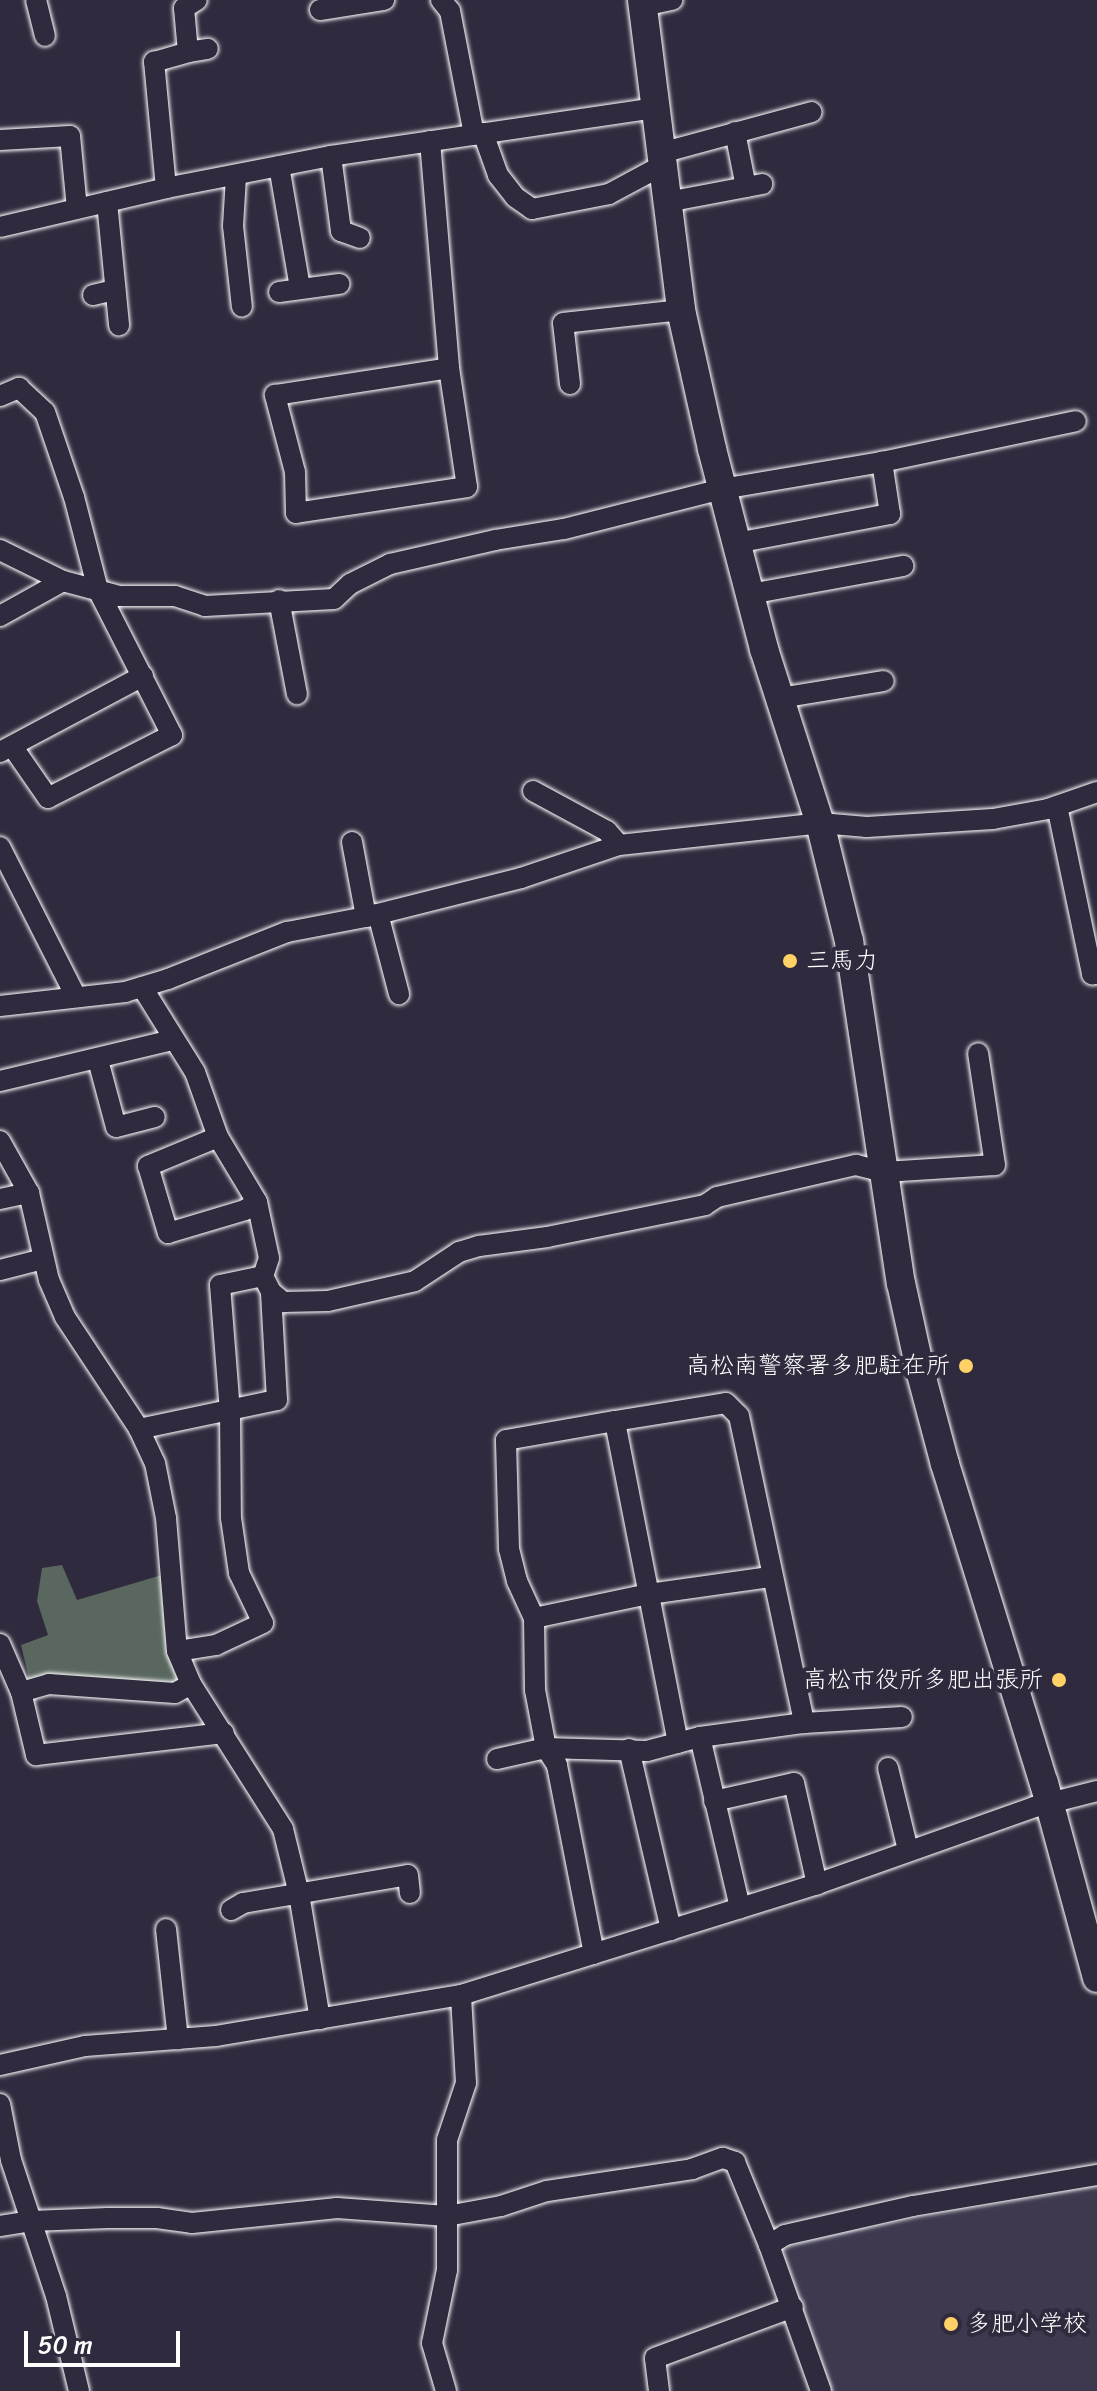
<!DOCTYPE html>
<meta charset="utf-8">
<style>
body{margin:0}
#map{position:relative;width:1097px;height:2391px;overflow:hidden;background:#2f2a3d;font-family:Sriracha,"Klee One",sans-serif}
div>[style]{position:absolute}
.built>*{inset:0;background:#3e394f}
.green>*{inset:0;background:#59675e}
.roads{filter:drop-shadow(0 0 2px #fff) drop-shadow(0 0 2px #fff)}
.street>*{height:20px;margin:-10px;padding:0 10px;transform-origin:10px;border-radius:10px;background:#2f2a3d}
.secondary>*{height:28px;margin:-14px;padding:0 14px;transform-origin:14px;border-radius:14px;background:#2f2a3d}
.dots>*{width:22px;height:22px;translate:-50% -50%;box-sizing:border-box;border:4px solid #2f2a3d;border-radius:50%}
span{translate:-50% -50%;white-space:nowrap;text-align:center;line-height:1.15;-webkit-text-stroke:8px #2f2a3d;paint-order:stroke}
.poi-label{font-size:24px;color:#fff}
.left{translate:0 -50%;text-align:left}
.right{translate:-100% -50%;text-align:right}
.scale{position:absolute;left:24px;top:2331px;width:156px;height:36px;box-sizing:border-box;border:4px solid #fff;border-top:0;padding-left:10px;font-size:24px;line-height:28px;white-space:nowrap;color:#fff;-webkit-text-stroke:6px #2f2a3d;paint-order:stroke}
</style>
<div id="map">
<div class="built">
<i style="clip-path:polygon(1097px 2186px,1097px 2391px,829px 2391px,781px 2258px,789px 2246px,832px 2234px)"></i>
</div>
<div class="green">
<i style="clip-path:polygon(62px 1565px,77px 1600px,162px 1575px,181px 1684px,30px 1682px,21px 1645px,48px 1635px,37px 1601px,42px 1568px)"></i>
</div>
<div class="roads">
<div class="street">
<i style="left:36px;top:0;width:37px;rotate:76deg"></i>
<i style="left:441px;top:0;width:14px;rotate:51deg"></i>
<i style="left:450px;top:11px;width:126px;rotate:79deg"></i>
<i style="left:643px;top:6px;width:30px;rotate:-12deg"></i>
<i style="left:320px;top:10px;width:65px;rotate:-8.9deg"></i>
<i style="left:188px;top:52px;width:20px;rotate:-9deg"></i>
<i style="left:735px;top:132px;width:56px;rotate:78.7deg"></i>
<i style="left:483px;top:133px;width:45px;rotate:70.3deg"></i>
<i style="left:498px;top:175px;width:28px;rotate:52deg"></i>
<i style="left:515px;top:197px;width:21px;rotate:35deg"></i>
<i style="left:532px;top:209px;width:78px;rotate:-11deg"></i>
<i style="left:609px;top:194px;width:61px;rotate:-28.2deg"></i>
<i style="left:0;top:140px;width:70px;rotate:-3.3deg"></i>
<i style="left:70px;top:136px;width:73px;rotate:84.5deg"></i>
<i style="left:430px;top:141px;width:228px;rotate:85.2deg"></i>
<i style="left:449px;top:368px;width:120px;rotate:81.4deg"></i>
<i style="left:467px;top:487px;width:173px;rotate:171.4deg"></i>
<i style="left:296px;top:513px;width:41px;rotate:-91.4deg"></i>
<i style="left:295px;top:472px;width:80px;rotate:-104.6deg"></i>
<i style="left:275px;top:395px;width:176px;rotate:-8.8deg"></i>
<i style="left:661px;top:153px;width:156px;rotate:-15.2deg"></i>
<i style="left:331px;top:156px;width:76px;rotate:82.4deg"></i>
<i style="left:341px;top:231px;width:20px;rotate:20deg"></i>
<i style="left:279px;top:166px;width:124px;rotate:80.2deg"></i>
<i style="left:236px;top:177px;width:49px;rotate:93.5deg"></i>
<i style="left:233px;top:226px;width:81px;rotate:83.7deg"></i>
<i style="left:166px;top:188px;width:127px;rotate:-95.4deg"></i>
<i style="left:154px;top:62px;width:35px;rotate:-16deg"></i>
<i style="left:188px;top:52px;width:44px;rotate:-95.2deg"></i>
<i style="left:184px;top:8px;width:15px;rotate:-32deg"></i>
<i style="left:107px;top:202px;width:124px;rotate:84.4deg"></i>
<i style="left:667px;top:202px;width:97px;rotate:-10.7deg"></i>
<i style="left:0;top:227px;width:171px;rotate:-13.2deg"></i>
<i style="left:166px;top:188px;width:168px;rotate:-11deg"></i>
<i style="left:331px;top:156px;width:329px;rotate:-8.4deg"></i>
<i style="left:279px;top:292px;width:61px;rotate:-7.6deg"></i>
<i style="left:93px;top:295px;width:23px;rotate:-13deg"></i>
<i style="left:570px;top:384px;width:61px;rotate:-96.5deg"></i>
<i style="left:563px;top:323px;width:119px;rotate:-6.3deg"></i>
<i style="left:0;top:396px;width:21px;rotate:-23deg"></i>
<i style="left:19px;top:388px;width:35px;rotate:43deg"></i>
<i style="left:45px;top:412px;width:90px;rotate:71.2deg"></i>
<i style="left:74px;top:497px;width:96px;rotate:75.5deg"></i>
<i style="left:98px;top:590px;width:163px;rotate:63deg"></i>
<i style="left:172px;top:735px;width:139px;rotate:153.1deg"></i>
<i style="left:48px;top:798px;width:63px;rotate:-124.7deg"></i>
<i style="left:736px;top:543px;width:157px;rotate:-10.7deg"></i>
<i style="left:890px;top:514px;width:53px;rotate:-98.7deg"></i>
<i style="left:0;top:550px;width:70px;rotate:26.2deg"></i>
<i style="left:63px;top:581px;width:58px;rotate:15deg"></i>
<i style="left:119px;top:596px;width:56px"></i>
<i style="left:175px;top:596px;width:32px;rotate:18deg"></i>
<i style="left:205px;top:606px;width:129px;rotate:-3.1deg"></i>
<i style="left:334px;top:599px;width:22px;rotate:-43deg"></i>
<i style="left:350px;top:584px;width:45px;rotate:-26.6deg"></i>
<i style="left:390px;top:564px;width:108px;rotate:-12.9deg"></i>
<i style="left:495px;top:540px;width:70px;rotate:-9.1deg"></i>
<i style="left:564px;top:529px;width:163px;rotate:-14.2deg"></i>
<i style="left:722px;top:489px;width:162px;rotate:-9.6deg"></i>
<i style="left:882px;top:462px;width:198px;rotate:-11.9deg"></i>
<i style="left:750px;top:594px;width:156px;rotate:-10.4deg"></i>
<i style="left:279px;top:600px;width:96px;rotate:79.2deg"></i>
<i style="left:0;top:616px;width:72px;rotate:-29.1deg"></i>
<i style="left:780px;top:698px;width:105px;rotate:-9.3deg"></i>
<i style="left:0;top:752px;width:162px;rotate:-28deg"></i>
<i style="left:533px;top:791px;width:84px;rotate:28.4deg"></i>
<i style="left:607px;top:831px;width:18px;rotate:49deg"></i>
<i style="left:1057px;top:806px;width:172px;rotate:78.2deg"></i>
<i style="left:1092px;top:974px;width:5px"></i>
<i style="left:352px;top:842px;width:76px;rotate:79.4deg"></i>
<i style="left:0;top:847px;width:168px;rotate:63.1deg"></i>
<i style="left:378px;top:914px;width:83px;rotate:75.3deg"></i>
<i style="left:142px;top:987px;width:100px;rotate:58.1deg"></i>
<i style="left:195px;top:1072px;width:69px;rotate:70.5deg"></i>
<i style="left:218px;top:1137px;width:76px;rotate:59deg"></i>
<i style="left:257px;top:1202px;width:57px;rotate:77.9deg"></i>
<i style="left:269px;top:1258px;width:19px;rotate:108deg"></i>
<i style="left:263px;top:1276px;width:44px;rotate:168.2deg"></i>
<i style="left:220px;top:1285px;width:126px;rotate:85.5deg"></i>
<i style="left:230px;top:1411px;width:107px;rotate:89.5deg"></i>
<i style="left:231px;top:1518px;width:56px;rotate:81.7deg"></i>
<i style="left:239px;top:1573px;width:55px;rotate:64.4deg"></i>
<i style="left:263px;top:1623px;width:52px;rotate:154.9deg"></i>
<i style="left:216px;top:1645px;width:39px;rotate:171deg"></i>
<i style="left:0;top:1006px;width:126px;rotate:-6.4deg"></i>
<i style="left:125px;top:992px;width:45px;rotate:-16.8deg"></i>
<i style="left:168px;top:979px;width:128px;rotate:-21.6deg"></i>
<i style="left:287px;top:932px;width:80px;rotate:-10.8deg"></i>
<i style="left:366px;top:917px;width:160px;rotate:-14.1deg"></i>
<i style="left:521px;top:878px;width:103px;rotate:-18.6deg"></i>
<i style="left:619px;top:845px;width:202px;rotate:-6.2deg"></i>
<i style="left:820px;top:823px;width:47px;rotate:4.9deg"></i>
<i style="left:867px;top:827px;width:126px;rotate:-3.6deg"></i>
<i style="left:993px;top:819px;width:56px;rotate:-10.3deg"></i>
<i style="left:1048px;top:809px;width:52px;rotate:-19.1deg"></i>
<i style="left:98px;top:1060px;width:69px;rotate:75deg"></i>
<i style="left:116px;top:1127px;width:40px;rotate:-14.4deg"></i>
<i style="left:0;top:1081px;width:177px;rotate:-13.4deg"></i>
<i style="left:218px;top:1137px;width:76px;rotate:157.5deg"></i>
<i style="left:148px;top:1166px;width:70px;rotate:73.4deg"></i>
<i style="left:168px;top:1233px;width:80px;rotate:-16.6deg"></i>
<i style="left:245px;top:1210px;width:14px;rotate:-34deg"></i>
<i style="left:0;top:1141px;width:60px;rotate:60.9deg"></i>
<i style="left:29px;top:1193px;width:89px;rotate:77.1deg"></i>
<i style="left:49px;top:1280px;width:40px;rotate:66.6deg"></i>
<i style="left:65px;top:1317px;width:134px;rotate:56.5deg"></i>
<i style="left:139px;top:1429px;width:38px;rotate:65deg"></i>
<i style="left:155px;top:1463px;width:56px;rotate:78.7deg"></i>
<i style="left:166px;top:1518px;width:133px;rotate:85.3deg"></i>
<i style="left:177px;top:1651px;width:36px;rotate:67deg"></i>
<i style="left:191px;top:1684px;width:172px;rotate:57.6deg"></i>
<i style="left:283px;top:1829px;width:67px;rotate:76.2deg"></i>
<i style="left:299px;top:1894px;width:127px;rotate:80.5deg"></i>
<i style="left:0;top:1199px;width:30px;rotate:-12deg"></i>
<i style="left:0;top:1270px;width:44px;rotate:-14.3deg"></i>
<i style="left:263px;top:1276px;width:18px;rotate:63deg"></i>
<i style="left:271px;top:1292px;width:16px;rotate:40deg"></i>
<i style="left:283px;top:1302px;width:45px;rotate:-1.3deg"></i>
<i style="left:328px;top:1301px;width:89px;rotate:-12.9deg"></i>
<i style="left:415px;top:1281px;width:53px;rotate:-33.4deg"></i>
<i style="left:459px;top:1252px;width:21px;rotate:-17deg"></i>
<i style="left:479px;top:1246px;width:69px;rotate:-7.5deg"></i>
<i style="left:547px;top:1237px;width:161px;rotate:-11.4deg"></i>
<i style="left:705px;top:1205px;width:14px;rotate:-34deg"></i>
<i style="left:717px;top:1197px;width:143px;rotate:-13deg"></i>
<i style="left:856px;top:1165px;width:29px;rotate:14deg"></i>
<i style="left:884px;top:1172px;width:111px;rotate:-3.6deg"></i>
<i style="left:995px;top:1165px;width:113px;rotate:-98.6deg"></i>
<i style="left:139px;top:1429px;width:141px;rotate:-11.9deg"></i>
<i style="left:277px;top:1400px;width:108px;rotate:-93.2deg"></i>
<i style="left:534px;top:1618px;width:117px;rotate:-11.8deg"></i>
<i style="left:649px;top:1594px;width:122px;rotate:-8deg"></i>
<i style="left:0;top:1644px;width:52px;rotate:66.4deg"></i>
<i style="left:21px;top:1692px;width:65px;rotate:76.6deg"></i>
<i style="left:36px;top:1755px;width:189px;rotate:-6.7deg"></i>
<i style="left:21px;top:1692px;width:29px;rotate:-16deg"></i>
<i style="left:49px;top:1684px;width:126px;rotate:4.1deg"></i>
<i style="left:175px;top:1693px;width:18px;rotate:-29deg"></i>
<i style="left:700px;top:1737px;width:176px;rotate:76.8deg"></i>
<i style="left:678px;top:1743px;width:328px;rotate:-101.1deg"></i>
<i style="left:615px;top:1421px;width:112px;rotate:-9.2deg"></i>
<i style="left:726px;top:1403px;width:18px;rotate:45deg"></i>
<i style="left:739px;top:1416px;width:314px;rotate:78deg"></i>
<i style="left:629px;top:1749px;width:186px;rotate:76.9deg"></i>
<i style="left:497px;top:1759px;width:50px;rotate:-12.7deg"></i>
<i style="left:546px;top:1748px;width:101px;rotate:1.7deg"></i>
<i style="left:647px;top:1751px;width:55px;rotate:-14.8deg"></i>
<i style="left:700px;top:1737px;width:105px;rotate:-7.7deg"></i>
<i style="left:804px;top:1723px;width:98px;rotate:-3.5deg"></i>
<i style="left:888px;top:1768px;width:84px;rotate:76.3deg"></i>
<i style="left:714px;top:1801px;width:82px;rotate:-12.7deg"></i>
<i style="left:794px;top:1783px;width:104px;rotate:77.2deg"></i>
<i style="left:231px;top:1910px;width:14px;rotate:-30deg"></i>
<i style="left:243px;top:1903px;width:167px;rotate:-9.6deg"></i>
<i style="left:408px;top:1875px;width:18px;rotate:84deg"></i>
<i style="left:166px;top:1929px;width:111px;rotate:83.8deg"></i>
<i style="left:594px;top:1954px;width:193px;rotate:-101.1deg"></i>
<i style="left:557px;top:1765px;width:20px;rotate:-123deg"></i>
<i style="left:546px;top:1748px;width:59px;rotate:-100.7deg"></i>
<i style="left:535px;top:1690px;width:72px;rotate:-90.8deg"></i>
<i style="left:534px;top:1618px;width:41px;rotate:-114.7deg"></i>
<i style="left:517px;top:1581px;width:33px;rotate:-104deg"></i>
<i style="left:509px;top:1549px;width:109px;rotate:-91.6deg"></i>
<i style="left:506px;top:1440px;width:111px;rotate:-9.9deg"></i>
<i style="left:0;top:2065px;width:87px;rotate:-12.6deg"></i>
<i style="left:85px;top:2046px;width:131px;rotate:-4.4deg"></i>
<i style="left:216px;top:2036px;width:248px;rotate:-9.5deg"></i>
<i style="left:461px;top:1995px;width:373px;rotate:-17.3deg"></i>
<i style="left:817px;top:1884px;width:230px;rotate:-19.5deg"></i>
<i style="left:1034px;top:1807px;width:65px;rotate:-14.3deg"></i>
<i style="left:0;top:2104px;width:57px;rotate:78.9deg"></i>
<i style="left:11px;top:2160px;width:143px;rotate:71.7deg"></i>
<i style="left:56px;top:2296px;width:98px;rotate:76.4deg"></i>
<i style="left:0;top:2226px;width:31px;rotate:-9deg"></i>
<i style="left:31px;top:2221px;width:77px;rotate:-2.2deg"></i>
<i style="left:108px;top:2218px;width:49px"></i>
<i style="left:157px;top:2218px;width:35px;rotate:8deg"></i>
<i style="left:192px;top:2223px;width:146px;rotate:-5.9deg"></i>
<i style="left:337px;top:2208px;width:110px;rotate:4.2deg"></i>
<i style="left:447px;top:2216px;width:55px;rotate:-10.5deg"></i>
<i style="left:501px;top:2206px;width:48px;rotate:-18.1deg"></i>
<i style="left:547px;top:2191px;width:147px;rotate:-8.6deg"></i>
<i style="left:692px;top:2169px;width:33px;rotate:-20deg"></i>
<i style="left:723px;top:2158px;width:13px;rotate:18deg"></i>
<i style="left:735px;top:2162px;width:90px;rotate:67.7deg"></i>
<i style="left:446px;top:2391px;width:50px;rotate:-106.3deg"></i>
<i style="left:432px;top:2343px;width:75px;rotate:-78.4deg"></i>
<i style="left:447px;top:2270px;width:130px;rotate:-90deg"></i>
<i style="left:447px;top:2140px;width:60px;rotate:-71.6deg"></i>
<i style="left:466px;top:2083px;width:88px;rotate:-93.3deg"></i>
<i style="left:659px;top:2391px;width:33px;rotate:-97deg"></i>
<i style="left:655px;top:2358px;width:147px;rotate:-20.3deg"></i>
<i style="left:821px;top:2391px;width:155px;rotate:-109.6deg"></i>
<i style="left:769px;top:2245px;width:19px;rotate:-32deg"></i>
<i style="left:785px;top:2235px;width:131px;rotate:-12.8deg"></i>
<i style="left:913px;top:2206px;width:187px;rotate:-9.6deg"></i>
</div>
<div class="secondary">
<i style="left:642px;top:0;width:312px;rotate:82.8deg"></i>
<i style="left:681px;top:310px;width:142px;rotate:77.4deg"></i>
<i style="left:712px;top:449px;width:207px;rotate:75.4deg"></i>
<i style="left:764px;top:649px;width:183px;rotate:72.2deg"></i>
<i style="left:820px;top:823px;width:122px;rotate:76.2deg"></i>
<i style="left:849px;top:941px;width:346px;rotate:81.4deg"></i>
<i style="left:901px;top:1283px;width:93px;rotate:77.6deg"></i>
<i style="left:921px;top:1374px;width:93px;rotate:75.1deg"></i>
<i style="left:945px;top:1464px;width:334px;rotate:72.8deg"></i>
<i style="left:1044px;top:1783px;width:202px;rotate:74.8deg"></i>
</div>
</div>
<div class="dots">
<i style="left:790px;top:961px;background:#ffd166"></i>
<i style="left:966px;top:1366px;background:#ffd166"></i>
<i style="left:1059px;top:1680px;background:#ffd166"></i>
<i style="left:951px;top:2324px;background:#ffd166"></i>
</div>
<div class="poi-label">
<span class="left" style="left:806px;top:961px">三馬力</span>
<span class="right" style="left:950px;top:1366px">高松南警察署多肥駐在所</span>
<span class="right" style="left:1043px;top:1680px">高松市役所多肥出張所</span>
<span class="left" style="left:967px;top:2324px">多肥小学校</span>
</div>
<div class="scale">50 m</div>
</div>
